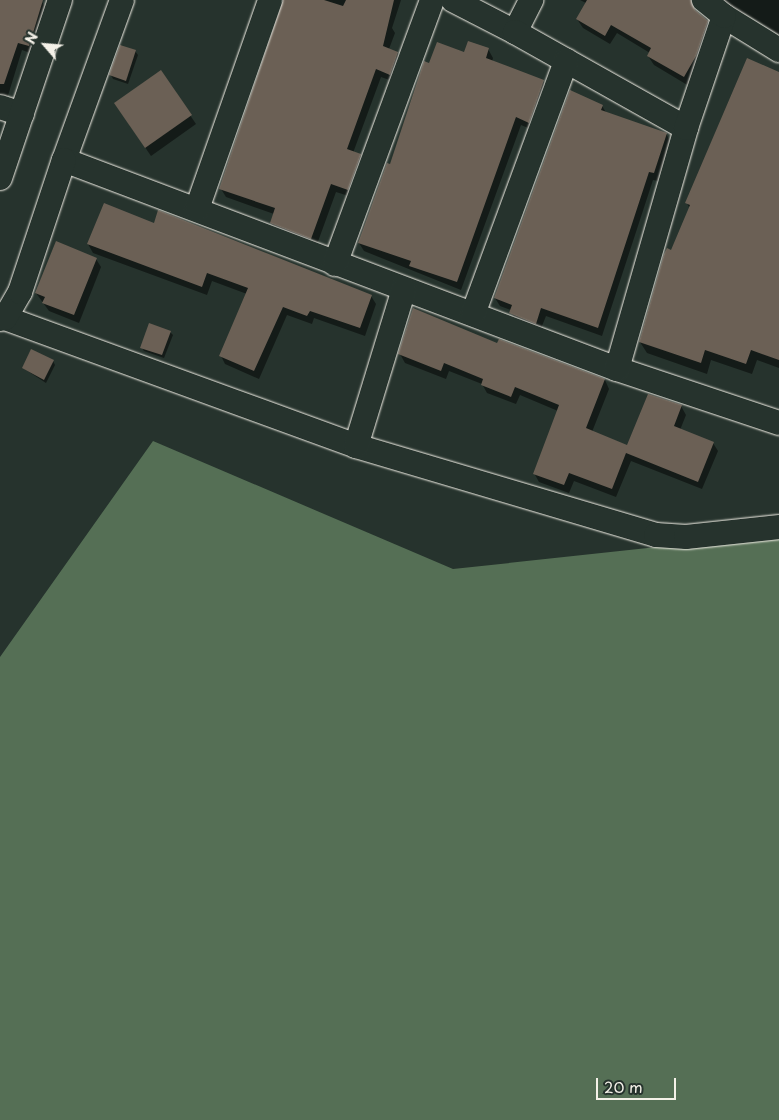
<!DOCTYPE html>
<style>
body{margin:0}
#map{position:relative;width:779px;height:1120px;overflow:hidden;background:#26332d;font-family:"Playpen Sans",sans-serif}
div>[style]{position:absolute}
.green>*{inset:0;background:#556f55}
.shadow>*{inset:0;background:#0007}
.building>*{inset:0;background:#6b6055}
.roads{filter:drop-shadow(0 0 1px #f4f1e8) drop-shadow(0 0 1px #f4f1e8)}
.street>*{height:24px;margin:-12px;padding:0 12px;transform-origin:12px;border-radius:12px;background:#26332d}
span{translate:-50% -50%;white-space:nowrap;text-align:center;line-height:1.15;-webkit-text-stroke:4.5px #26332d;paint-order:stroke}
.north{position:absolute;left:20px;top:20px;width:50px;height:50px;-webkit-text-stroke:4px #26332d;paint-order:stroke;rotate:297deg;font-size:14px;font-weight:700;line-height:20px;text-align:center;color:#f4f1e8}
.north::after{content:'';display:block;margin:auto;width:18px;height:22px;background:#f4f1e8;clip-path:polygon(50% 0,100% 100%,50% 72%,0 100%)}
.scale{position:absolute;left:596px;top:1078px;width:80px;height:22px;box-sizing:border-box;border:2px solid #f4f1e8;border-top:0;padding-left:6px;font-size:15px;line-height:18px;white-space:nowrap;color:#f4f1e8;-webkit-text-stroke:4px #26332d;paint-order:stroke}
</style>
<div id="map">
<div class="green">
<i style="clip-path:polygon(153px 441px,453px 569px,779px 534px,779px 1120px,0 1120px,0 657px)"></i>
</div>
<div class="shadow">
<i style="clip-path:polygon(0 0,37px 0,42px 2px,47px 10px,33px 54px,22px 50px,6px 102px,0 103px)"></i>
<i style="clip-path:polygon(285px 0,401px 0,392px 28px,395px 33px,389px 49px,398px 53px,402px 61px,395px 82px,381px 77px,353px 153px,360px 155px,365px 163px,352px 197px,336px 192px,316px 247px,276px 231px,271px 223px,274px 214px,226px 197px,221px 189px)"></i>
<i style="clip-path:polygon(580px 0,651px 0,707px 22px,712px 31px,689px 86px,654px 65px,648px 56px,650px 53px,617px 33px,610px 44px,583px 28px,577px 19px,586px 3px)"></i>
<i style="clip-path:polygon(714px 0,779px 0,779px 35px,744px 13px,741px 18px)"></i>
<i style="clip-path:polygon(488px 49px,493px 58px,492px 62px,543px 81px,548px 90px,533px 130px,521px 125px,461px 290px,364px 251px,359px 243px,430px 65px)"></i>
<i style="clip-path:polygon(135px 51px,138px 55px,128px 84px,113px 79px,111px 75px)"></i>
<i style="clip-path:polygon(161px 72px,196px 124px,151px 156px,121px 112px)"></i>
<i style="clip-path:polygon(779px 73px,779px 368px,757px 360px,752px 374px,711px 360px,707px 374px,647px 353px,640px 342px,690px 209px,687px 203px)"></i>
<i style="clip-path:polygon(602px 106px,607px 114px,666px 134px,671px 142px,658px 181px,653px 180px,602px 336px,546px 316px,540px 331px,515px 322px,511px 310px,500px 306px,495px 298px)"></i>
<i style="clip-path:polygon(154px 224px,371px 296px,376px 304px,365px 336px,314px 318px,312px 324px,287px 315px,259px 379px,225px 364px,221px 356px,247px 294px,212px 281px,207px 295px,93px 253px,88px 244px)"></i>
<i style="clip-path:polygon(96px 259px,101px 267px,79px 323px,49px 311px,36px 293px)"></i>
<i style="clip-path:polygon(170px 332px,173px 335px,164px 358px,144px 351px,142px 348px)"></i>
<i style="clip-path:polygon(499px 341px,605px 380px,609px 389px,592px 432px,628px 446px,681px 406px,686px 415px,680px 430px,713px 443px,718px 451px,702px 489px,631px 461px,616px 497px,574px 481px,569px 493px,539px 482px,534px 473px,558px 411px,520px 395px,516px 404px,487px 393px,482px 384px,449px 371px,446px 379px,405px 363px,400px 354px,498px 345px)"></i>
<i style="clip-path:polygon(53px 361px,55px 365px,46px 383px,23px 368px)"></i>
</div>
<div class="building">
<i style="clip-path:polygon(0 0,43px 0,29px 46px,18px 43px,4px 84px,0 84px)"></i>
<i style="clip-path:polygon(283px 0,324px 0,343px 6px,346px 0,394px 0,383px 46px,398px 52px,390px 75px,376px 69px,347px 149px,361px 154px,348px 190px,331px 184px,311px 239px,270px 223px,275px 208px,219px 189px)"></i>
<i style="clip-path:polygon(587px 0,691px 0,695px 10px,708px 21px,696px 56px,684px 77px,647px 56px,651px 48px,611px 25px,605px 36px,576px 19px)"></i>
<i style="clip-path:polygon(468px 41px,489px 48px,486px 58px,544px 80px,529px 123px,516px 117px,457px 282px,409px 266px,411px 261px,358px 243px,387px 163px,390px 164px,424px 61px,429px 63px,437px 42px,464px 52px)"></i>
<i style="clip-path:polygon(120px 45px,136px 50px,126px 81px,109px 75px)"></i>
<i style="clip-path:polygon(747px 58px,779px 72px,779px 360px,751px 350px,746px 364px,705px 350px,701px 363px,639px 342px,664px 254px,667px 248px,671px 250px,690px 205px,685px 203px)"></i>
<i style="clip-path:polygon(161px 70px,192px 115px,145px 148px,114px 103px)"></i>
<i style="clip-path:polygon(570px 90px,603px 105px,601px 110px,667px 133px,654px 173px,649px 172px,598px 328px,541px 308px,536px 324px,509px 313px,512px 305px,494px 298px)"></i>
<i style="clip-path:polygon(104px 203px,154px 223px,158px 210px,372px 295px,360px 328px,310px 311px,307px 316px,283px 307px,254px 371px,219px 356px,248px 288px,207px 273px,202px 287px,87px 244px)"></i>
<i style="clip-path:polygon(56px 241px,97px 258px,74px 315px,42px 303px,45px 297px,35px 293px)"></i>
<i style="clip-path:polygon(413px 308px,497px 343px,499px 339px,605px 379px,586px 428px,627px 445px,648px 394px,682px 405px,674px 426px,714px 442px,698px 482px,626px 453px,612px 489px,569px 473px,564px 485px,533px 474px,559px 405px,515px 387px,511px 397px,481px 385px,483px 379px,444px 363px,441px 371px,398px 354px)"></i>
<i style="clip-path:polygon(149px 323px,171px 331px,162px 355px,140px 348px)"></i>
<i style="clip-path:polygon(31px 349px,54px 360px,44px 380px,22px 368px)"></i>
</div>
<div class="roads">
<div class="street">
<i style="left:122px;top:0;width:170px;rotate:109.9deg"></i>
<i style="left:64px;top:160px;width:591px;rotate:20.7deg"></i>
<i style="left:617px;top:369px;width:171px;rotate:18.4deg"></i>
<i style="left:453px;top:0;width:70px;rotate:27.3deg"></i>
<i style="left:515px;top:32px;width:36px;rotate:-63deg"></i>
<i style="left:724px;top:16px;width:65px;rotate:31.7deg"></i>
<i style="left:515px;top:32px;width:196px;rotate:29.3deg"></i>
<i style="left:0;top:107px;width:23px;rotate:18deg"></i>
<i style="left:0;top:178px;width:188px;rotate:-71.4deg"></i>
<i style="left:197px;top:209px;width:221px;rotate:-70.7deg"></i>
<i style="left:335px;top:264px;width:281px;rotate:-69.8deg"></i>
<i style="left:473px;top:314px;width:270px;rotate:-69.8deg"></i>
<i style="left:5px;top:318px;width:374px;rotate:20deg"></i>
<i style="left:356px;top:446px;width:313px;rotate:16.5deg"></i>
<i style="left:656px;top:535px;width:30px;rotate:4deg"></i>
<i style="left:686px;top:537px;width:94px;rotate:-6.1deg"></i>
<i style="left:0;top:319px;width:5px;rotate:-11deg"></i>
<i style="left:5px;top:318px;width:30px;rotate:-60deg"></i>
<i style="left:20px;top:292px;width:139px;rotate:-71.6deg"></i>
<i style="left:617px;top:369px;width:251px;rotate:-74deg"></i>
<i style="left:686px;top:128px;width:118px;rotate:-71.3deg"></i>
<i style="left:724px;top:16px;width:26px;rotate:-141deg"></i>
<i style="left:356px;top:446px;width:164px;rotate:-73deg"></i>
</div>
</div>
<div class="north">N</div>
<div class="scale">20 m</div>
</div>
